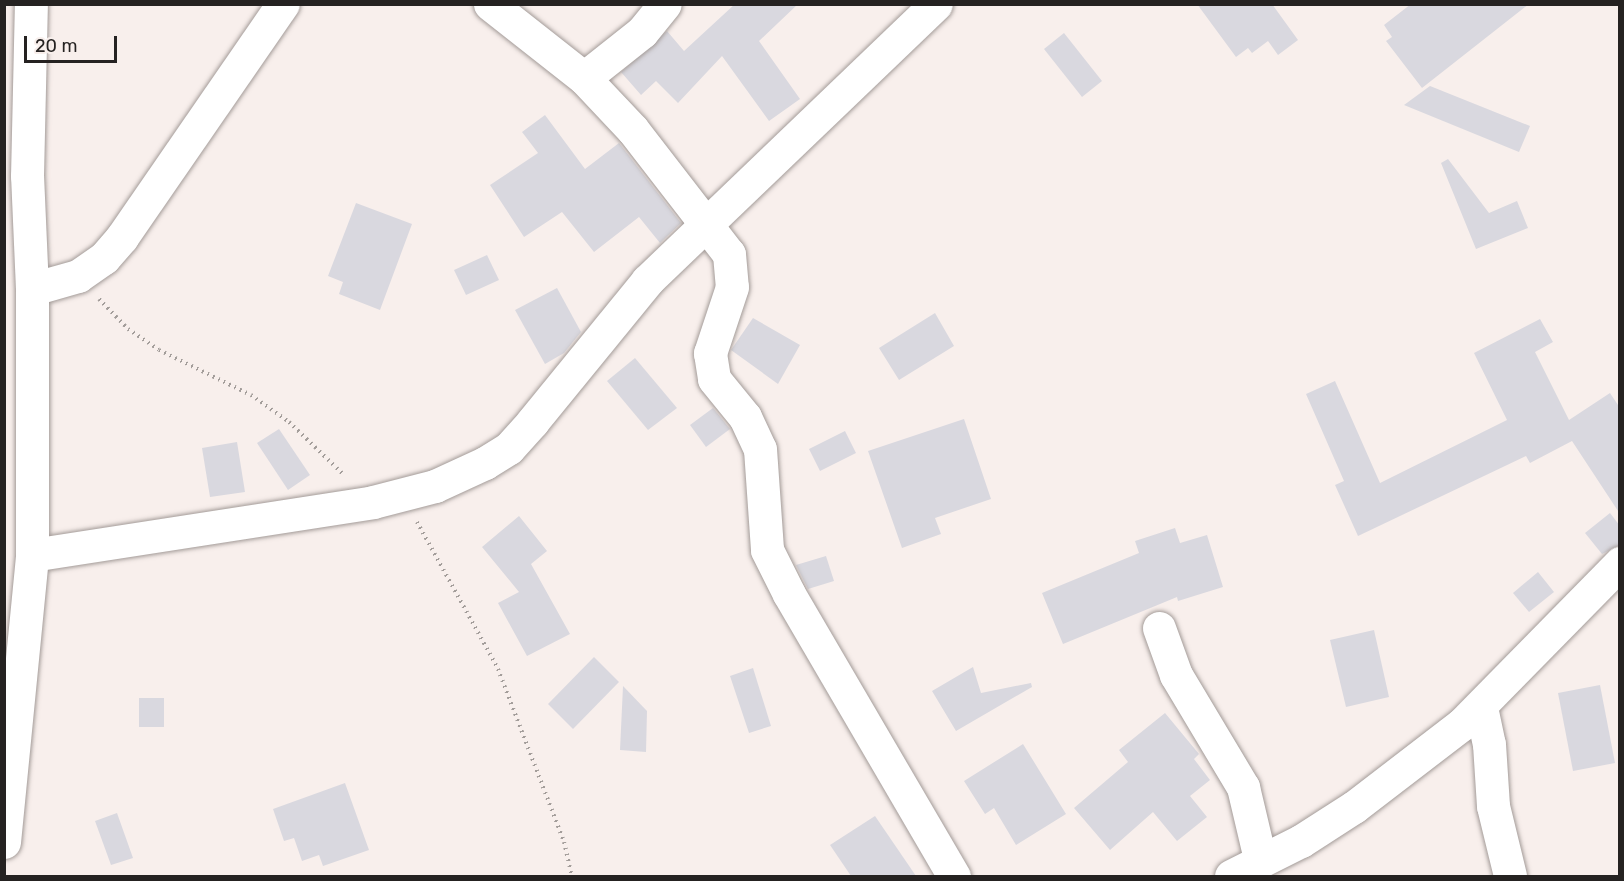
<!DOCTYPE html>
<style>
body{margin:0}
#map{position:relative;width:1624px;height:881px;overflow:hidden;background:#f8efec;font-family:Rubik,sans-serif}
div>[style]{position:absolute}
.building>*{inset:0;background:#d9d8df}
.path>*{height:4px;margin-top:-2px;transform-origin:0;background:repeating-linear-gradient(90deg,#a39d9a 0 1.5px,transparent 0 6px)}
.roads{filter:drop-shadow(0 0 2px #a39b98) drop-shadow(0 0 2px #a39b98)}
.minor>*{height:33px;margin:-16.5px;padding:0 16.5px;transform-origin:16.5px;border-radius:16.5px;background:#fff}
span{translate:-50% -50%;white-space:nowrap;text-align:center;line-height:1.15;-webkit-text-stroke:6px #f8efec;paint-order:stroke}
.frame{position:absolute;inset:0;border:6px solid #252221;pointer-events:none}
.scale{position:absolute;left:24px;top:36px;width:93px;height:27px;box-sizing:border-box;border:3px solid #252221;border-top:0;padding-left:8px;font-size:18px;line-height:21px;white-space:nowrap;color:#252221;-webkit-text-stroke:4px #f8efec;paint-order:stroke}
</style>
<div id="map">
<div class="building">
<i style="clip-path:polygon(735px 4px,798px 4px,759px 41px,800px 99px,769px 121px,722px 56px,678px 103px,656px 81px,641px 95px,621px 72px,667px 31px,684px 51px)"></i>
<i style="clip-path:polygon(1197px 4px,1272px 4px,1298px 40px,1278px 55px,1268px 41px,1252px 53px,1248px 48px,1236px 57px)"></i>
<i style="clip-path:polygon(1411px 4px,1529px 4px,1422px 88px,1386px 41px,1392px 37px,1384px 25px)"></i>
<i style="clip-path:polygon(1064px 33px,1102px 81px,1082px 97px,1044px 49px)"></i>
<i style="clip-path:polygon(1430px 86px,1530px 126px,1519px 152px,1404px 105px)"></i>
<i style="clip-path:polygon(545px 115px,585px 169px,619px 143px,681px 223px,660px 243px,639px 217px,594px 252px,562px 212px,524px 237px,490px 185px,538px 153px,522px 132px)"></i>
<i style="clip-path:polygon(1448px 159px,1489px 213px,1517px 201px,1528px 228px,1476px 249px,1441px 163px)"></i>
<i style="clip-path:polygon(356px 203px,412px 224px,380px 310px,339px 294px,343px 282px,328px 276px)"></i>
<i style="clip-path:polygon(487px 255px,499px 280px,466px 295px,454px 270px)"></i>
<i style="clip-path:polygon(557px 288px,581px 332px,564px 353px,545px 364px,515px 310px)"></i>
<i style="clip-path:polygon(935px 313px,954px 346px,899px 380px,879px 348px)"></i>
<i style="clip-path:polygon(753px 318px,800px 345px,778px 384px,731px 350px)"></i>
<i style="clip-path:polygon(1540px 319px,1553px 342px,1535px 352px,1569px 420px,1610px 393px,1620px 408px,1620px 514px,1572px 441px,1530px 463px,1526px 456px,1358px 536px,1335px 485px,1344px 481px,1306px 394px,1335px 381px,1380px 483px,1507px 420px,1474px 353px)"></i>
<i style="clip-path:polygon(635px 358px,677px 408px,648px 430px,607px 381px)"></i>
<i style="clip-path:polygon(713px 408px,730px 429px,706px 447px,690px 425px)"></i>
<i style="clip-path:polygon(964px 419px,991px 499px,935px 518px,941px 534px,902px 548px,868px 451px)"></i>
<i style="clip-path:polygon(279px 429px,310px 475px,288px 490px,257px 443px)"></i>
<i style="clip-path:polygon(845px 431px,856px 453px,820px 471px,809px 449px)"></i>
<i style="clip-path:polygon(237px 442px,245px 492px,210px 497px,202px 448px)"></i>
<i style="clip-path:polygon(1610px 513px,1620px 526px,1620px 545px,1602px 554px,1585px 533px)"></i>
<i style="clip-path:polygon(519px 516px,547px 551px,531px 564px,570px 634px,527px 656px,498px 603px,519px 592px,482px 547px)"></i>
<i style="clip-path:polygon(1175px 528px,1180px 543px,1207px 535px,1223px 587px,1178px 601px,1177px 597px,1063px 644px,1042px 593px,1139px 553px,1135px 541px)"></i>
<i style="clip-path:polygon(826px 556px,834px 581px,808px 589px,796px 565px)"></i>
<i style="clip-path:polygon(1538px 572px,1554px 592px,1529px 612px,1513px 593px)"></i>
<i style="clip-path:polygon(1374px 630px,1389px 697px,1346px 707px,1330px 640px)"></i>
<i style="clip-path:polygon(594px 657px,619px 682px,573px 729px,548px 704px)"></i>
<i style="clip-path:polygon(973px 667px,981px 693px,1031px 683px,1032px 687px,956px 731px,932px 691px)"></i>
<i style="clip-path:polygon(753px 668px,771px 726px,749px 733px,730px 676px)"></i>
<i style="clip-path:polygon(1600px 685px,1615px 763px,1573px 771px,1558px 693px)"></i>
<i style="clip-path:polygon(623px 686px,647px 711px,646px 752px,620px 750px)"></i>
<i style="clip-path:polygon(139px 698px,164px 698px,164px 727px,139px 727px)"></i>
<i style="clip-path:polygon(1165px 713px,1199px 754px,1194px 759px,1210px 780px,1190px 796px,1207px 817px,1177px 841px,1153px 812px,1110px 850px,1074px 808px,1128px 762px,1119px 750px)"></i>
<i style="clip-path:polygon(1023px 744px,1066px 814px,1016px 845px,994px 808px,985px 814px,964px 781px)"></i>
<i style="clip-path:polygon(345px 783px,369px 850px,323px 866px,319px 855px,302px 861px,294px 838px,284px 841px,273px 809px)"></i>
<i style="clip-path:polygon(117px 813px,133px 858px,111px 865px,95px 821px)"></i>
<i style="clip-path:polygon(875px 816px,916px 876px,851px 876px,830px 845px)"></i>
</div>
<div class="path">
<i style="left:99px;top:299px;width:42px;rotate:46deg"></i>
<i style="left:128px;top:329px;width:37px;rotate:34deg"></i>
<i style="left:159px;top:350px;width:102px;rotate:26.1deg"></i>
<i style="left:251px;top:395px;width:47px;rotate:35.4deg"></i>
<i style="left:289px;top:422px;width:76px;rotate:43.9deg"></i>
<i style="left:417px;top:522px;width:168px;rotate:61.1deg"></i>
<i style="left:498px;top:669px;width:185px;rotate:69.1deg"></i>
<i style="left:564px;top:842px;width:35px;rotate:77deg"></i>
</div>
<div class="roads">
<div class="minor">
<i style="left:490px;top:4px;width:120px;rotate:38.2deg"></i>
<i style="left:584px;top:78px;width:71px;rotate:46.7deg"></i>
<i style="left:633px;top:130px;width:157px;rotate:52.3deg"></i>
<i style="left:729px;top:254px;width:33px;rotate:85deg"></i>
<i style="left:732px;top:287px;width:70px;rotate:108.4deg"></i>
<i style="left:710px;top:353px;width:26px;rotate:81deg"></i>
<i style="left:714px;top:379px;width:49px;rotate:50.8deg"></i>
<i style="left:745px;top:417px;width:35px;rotate:65deg"></i>
<i style="left:760px;top:449px;width:101px;rotate:86deg"></i>
<i style="left:767px;top:550px;width:49px;rotate:63.4deg"></i>
<i style="left:789px;top:594px;width:327px;rotate:59.7deg"></i>
<i style="left:584px;top:78px;width:74px;rotate:-38.4deg"></i>
<i style="left:642px;top:32px;width:36px;rotate:-51deg"></i>
<i style="left:32px;top:289px;width:48px;rotate:-15.8deg"></i>
<i style="left:78px;top:276px;width:32px;rotate:-35deg"></i>
<i style="left:104px;top:258px;width:28px;rotate:-49deg"></i>
<i style="left:122px;top:237px;width:283px;rotate:-55.4deg"></i>
<i style="left:32px;top:555px;width:345px;rotate:-8.8deg"></i>
<i style="left:373px;top:502px;width:64px;rotate:-14.5deg"></i>
<i style="left:435px;top:486px;width:55px;rotate:-24.7deg"></i>
<i style="left:485px;top:463px;width:28px;rotate:-32deg"></i>
<i style="left:509px;top:448px;width:36px;rotate:-48deg"></i>
<i style="left:533px;top:421px;width:181px;rotate:-50.8deg"></i>
<i style="left:647px;top:281px;width:400px;rotate:-43.8deg"></i>
<i style="left:1159px;top:628px;width:50px;rotate:70.1deg"></i>
<i style="left:1176px;top:675px;width:131px;rotate:59.1deg"></i>
<i style="left:1243px;top:787px;width:74px;rotate:76.7deg"></i>
<i style="left:1481px;top:707px;width:38px;rotate:78deg"></i>
<i style="left:1489px;top:744px;width:62px;rotate:86.3deg"></i>
<i style="left:1493px;top:806px;width:72px;rotate:76.3deg"></i>
<i style="left:4px;top:842px;width:288px;rotate:-84.4deg"></i>
<i style="left:32px;top:555px;width:266px;rotate:-90deg"></i>
<i style="left:32px;top:289px;width:113px;rotate:-92.5deg"></i>
<i style="left:27px;top:176px;width:172px;rotate:-88.7deg"></i>
<i style="left:1231px;top:876px;width:78px;rotate:-26.6deg"></i>
<i style="left:1301px;top:841px;width:63px;rotate:-32.7deg"></i>
<i style="left:1354px;top:807px;width:136px;rotate:-37.5deg"></i>
<i style="left:1462px;top:724px;width:226px;rotate:-45.5deg"></i>
</div>
</div>
<div class="frame"></div>
<div class="scale">20 m</div>
</div>
